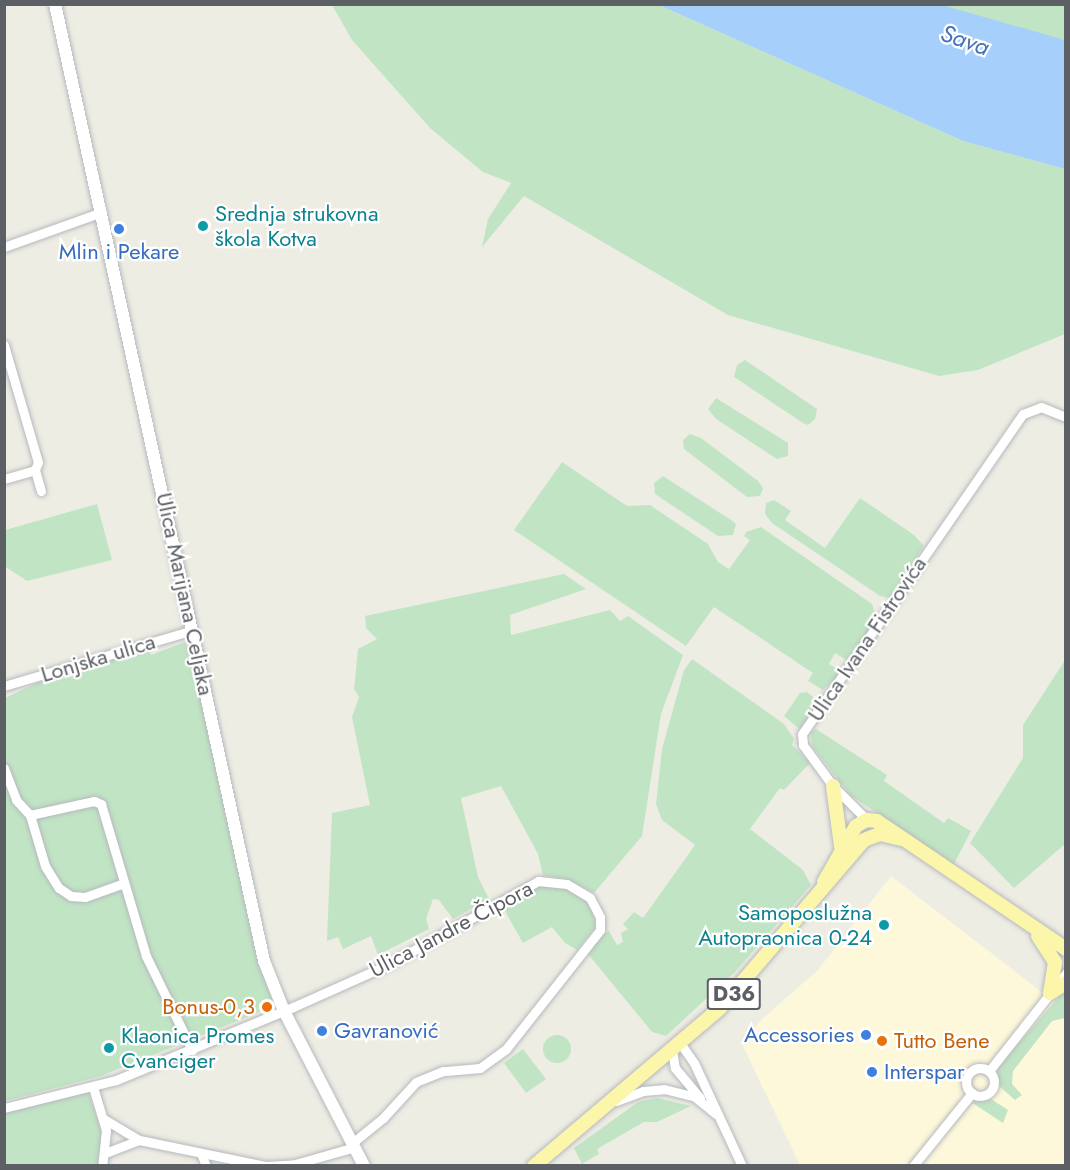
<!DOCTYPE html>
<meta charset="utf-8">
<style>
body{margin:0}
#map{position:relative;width:1070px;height:1170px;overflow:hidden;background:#eeede4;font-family:Jost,sans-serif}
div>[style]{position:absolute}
.commercial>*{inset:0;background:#fdf8da}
.green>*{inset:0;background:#c1e5c4}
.round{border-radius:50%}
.water>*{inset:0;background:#a6cffc}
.roads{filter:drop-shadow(0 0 2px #b6b9be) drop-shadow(0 0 2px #b6b9be)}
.street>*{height:9px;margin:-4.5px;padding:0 4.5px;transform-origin:4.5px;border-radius:4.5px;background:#fff}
.street>.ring{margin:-4.5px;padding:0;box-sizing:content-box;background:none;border:9px solid #fff;border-radius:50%}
.secondary>*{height:12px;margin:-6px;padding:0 6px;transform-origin:6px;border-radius:6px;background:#fff}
.primary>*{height:14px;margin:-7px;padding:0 7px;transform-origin:7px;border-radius:7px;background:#fcf6ab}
.dots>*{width:16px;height:16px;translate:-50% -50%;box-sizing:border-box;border:3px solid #fff;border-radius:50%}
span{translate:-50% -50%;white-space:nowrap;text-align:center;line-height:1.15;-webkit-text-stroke:4.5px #fff;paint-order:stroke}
.shield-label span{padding:2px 4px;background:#fff;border:2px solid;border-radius:4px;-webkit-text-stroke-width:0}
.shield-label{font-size:21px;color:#5c5f64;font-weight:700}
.culture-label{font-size:22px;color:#0d838f}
.left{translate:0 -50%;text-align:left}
.right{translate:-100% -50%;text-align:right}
.shop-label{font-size:22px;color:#366cbe}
.street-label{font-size:22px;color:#5c5f64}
.food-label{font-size:22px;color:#c56008}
.water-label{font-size:24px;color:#4673b6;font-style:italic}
.frame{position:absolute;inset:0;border:6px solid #5c5f64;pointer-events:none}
</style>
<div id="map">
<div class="commercial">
<i style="clip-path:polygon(891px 876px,1065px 1010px,1065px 1165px,800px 1165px,742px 1044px,761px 1020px,818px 970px)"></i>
</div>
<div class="green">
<i style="clip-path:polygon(332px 5px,659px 5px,963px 141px,1065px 169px,1065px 334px,978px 370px,939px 376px,728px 315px,524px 196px,482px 247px,488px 219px,511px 183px,483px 172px,430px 128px,352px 40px)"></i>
<i style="clip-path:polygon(942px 5px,1065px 5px,1065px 40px,1012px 28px)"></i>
<i style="clip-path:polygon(745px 360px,817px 409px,815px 419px,808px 425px,803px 423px,734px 377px,737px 365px)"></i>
<i style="clip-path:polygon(716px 398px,788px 443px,788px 456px,777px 459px,716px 419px,708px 409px)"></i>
<i style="clip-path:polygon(690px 434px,701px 438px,758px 481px,763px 488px,760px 496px,747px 497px,684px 449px,683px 440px)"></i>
<i style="clip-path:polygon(562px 462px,627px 506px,650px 505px,708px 544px,718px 562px,729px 569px,750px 540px,744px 536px,746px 532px,761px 527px,872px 604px,877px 620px,848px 661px,835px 653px,829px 664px,843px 673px,823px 690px,808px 681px,813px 673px,714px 607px,686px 646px,514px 530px)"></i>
<i style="clip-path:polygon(663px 476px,731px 520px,736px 524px,733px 535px,718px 536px,655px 494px,654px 483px)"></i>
<i style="clip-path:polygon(860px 498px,914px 535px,924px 546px,889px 598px,880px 596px,772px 523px,765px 514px,766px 503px,774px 500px,791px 511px,785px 520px,825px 548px)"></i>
<i style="clip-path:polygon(97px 504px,112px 560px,27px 581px,6px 567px,5px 530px)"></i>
<i style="clip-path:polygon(564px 574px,586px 589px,510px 615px,511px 635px,610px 610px,620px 621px,628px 616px,683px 655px,661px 714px,642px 836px,594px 893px,568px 880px,543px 875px,538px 854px,501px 786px,461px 798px,478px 877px,489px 899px,453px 919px,439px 900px,433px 899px,426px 919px,429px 929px,378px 955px,371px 936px,343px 949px,338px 937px,327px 941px,332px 813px,370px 805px,352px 717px,359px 697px,354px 689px,358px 649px,377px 639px,366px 628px,365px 616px)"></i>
<i style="clip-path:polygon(185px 642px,203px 703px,255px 947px,274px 1006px,101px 1076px,5px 1101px,5px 698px,50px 677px,149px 647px,151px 655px)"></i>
<i style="clip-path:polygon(692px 659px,784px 724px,794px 739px,792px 745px,810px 763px,784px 790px,780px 788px,750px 829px,803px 870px,811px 885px,735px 972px,666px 1036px,652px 1032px,588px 954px,600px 936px,609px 931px,617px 945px,623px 942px,621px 933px,628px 929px,623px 924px,634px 912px,643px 918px,695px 845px,662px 820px,656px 804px,662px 749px,684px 670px)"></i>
<i style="clip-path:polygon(1065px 660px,1065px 844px,1014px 888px,970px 843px,1023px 758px,1023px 725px)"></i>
<i style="clip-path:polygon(807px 692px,819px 702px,801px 728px,797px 727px,784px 716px,800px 693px)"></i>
<i style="clip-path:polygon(816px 729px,887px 775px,884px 781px,944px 823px,948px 818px,971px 831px,954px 864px,850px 795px,812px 746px,811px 732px)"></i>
<i style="clip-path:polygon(543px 883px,567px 887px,590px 903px,596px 926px,577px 950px,565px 943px,552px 927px,523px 943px,501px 904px)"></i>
<i style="clip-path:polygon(1065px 990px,1065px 1018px,1052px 1021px,1013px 1071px,1012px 1084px,1022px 1095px,1015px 1100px,999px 1086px,997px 1068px)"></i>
<i class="round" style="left:543px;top:1035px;width:28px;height:28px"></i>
<i style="clip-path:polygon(523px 1049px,546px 1079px,526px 1093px,504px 1063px)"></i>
<i style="clip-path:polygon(88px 1092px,102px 1132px,98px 1165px,5px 1165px,4px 1113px)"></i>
<i style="clip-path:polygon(657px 1098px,691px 1106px,657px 1122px,644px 1122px,597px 1149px,599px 1154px,582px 1164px,574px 1148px,638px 1102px)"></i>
<i style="clip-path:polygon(991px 1099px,1008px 1110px,1003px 1123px,971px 1102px)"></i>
</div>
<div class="water">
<i style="clip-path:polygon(659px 5px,942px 5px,1065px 40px,1065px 169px,963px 141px)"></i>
</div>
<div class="roads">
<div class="street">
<i style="left:4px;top:247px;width:104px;rotate:-19.7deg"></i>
<i style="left:4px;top:345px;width:122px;rotate:73.8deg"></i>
<i style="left:38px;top:462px;width:9px;rotate:111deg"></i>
<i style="left:35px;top:470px;width:22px;rotate:74deg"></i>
<i style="left:4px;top:479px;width:32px;rotate:-16deg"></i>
<i style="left:4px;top:686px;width:197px;rotate:-16.5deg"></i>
<i style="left:4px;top:768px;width:34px;rotate:69deg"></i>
<i style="left:16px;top:800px;width:21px;rotate:47deg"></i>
<i style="left:30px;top:815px;width:53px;rotate:73.6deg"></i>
<i style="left:45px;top:866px;width:26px;rotate:58deg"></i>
<i style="left:59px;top:888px;width:14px;rotate:34deg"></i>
<i style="left:71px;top:896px;width:14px;rotate:4deg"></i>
<i style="left:85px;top:897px;width:41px;rotate:-19.7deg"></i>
<i style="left:30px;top:815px;width:66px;rotate:-12.3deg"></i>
<i style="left:94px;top:801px;width:8px;rotate:23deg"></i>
<i style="left:101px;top:804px;width:159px;rotate:73.5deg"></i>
<i style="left:146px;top:956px;width:105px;rotate:63.9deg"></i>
<i style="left:867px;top:820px;width:48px;rotate:-135deg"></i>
<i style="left:833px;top:786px;width:51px;rotate:-126.2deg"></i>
<i style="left:803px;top:745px;width:11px;rotate:-95deg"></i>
<i style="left:802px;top:734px;width:389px;rotate:-55.4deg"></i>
<i style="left:1023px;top:414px;width:19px;rotate:-21deg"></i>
<i style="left:1041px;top:407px;width:27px;rotate:22deg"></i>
<i style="left:680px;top:1043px;width:24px;rotate:55deg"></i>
<i style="left:694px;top:1063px;width:114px;rotate:65deg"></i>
<i style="left:672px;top:1050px;width:18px;rotate:81deg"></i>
<i style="left:675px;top:1068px;width:39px;rotate:50deg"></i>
<i class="ring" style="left:966px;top:1068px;width:19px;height:19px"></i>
<i style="left:989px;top:1071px;width:125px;rotate:-51.8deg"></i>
<i style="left:93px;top:1087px;width:45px;rotate:73.2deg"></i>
<i style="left:106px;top:1130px;width:36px;rotate:96deg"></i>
<i style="left:616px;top:1101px;width:29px;rotate:-20deg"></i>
<i style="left:643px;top:1091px;width:21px;rotate:-5deg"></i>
<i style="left:664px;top:1089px;width:32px;rotate:14deg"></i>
<i style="left:695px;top:1097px;width:27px;rotate:39deg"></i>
<i style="left:4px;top:1108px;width:115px;rotate:-14deg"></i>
<i style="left:116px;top:1080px;width:191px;rotate:-22.4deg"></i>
<i style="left:293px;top:1007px;width:105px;rotate:-24.1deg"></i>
<i style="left:389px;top:964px;width:171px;rotate:-29.1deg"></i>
<i style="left:538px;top:881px;width:29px;rotate:6deg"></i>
<i style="left:567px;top:884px;width:27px;rotate:31deg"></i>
<i style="left:590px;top:898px;width:21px;rotate:62deg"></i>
<i style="left:600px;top:917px;width:13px;rotate:90deg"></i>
<i style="left:600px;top:930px;width:152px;rotate:128.3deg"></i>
<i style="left:506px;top:1049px;width:32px;rotate:144deg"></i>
<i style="left:480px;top:1068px;width:37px;rotate:175deg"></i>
<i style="left:443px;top:1071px;width:29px;rotate:158deg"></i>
<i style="left:416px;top:1082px;width:49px;rotate:132.5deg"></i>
<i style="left:383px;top:1118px;width:40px;rotate:141deg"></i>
<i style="left:104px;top:1119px;width:41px;rotate:31deg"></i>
<i style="left:139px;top:1140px;width:130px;rotate:11.6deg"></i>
<i style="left:105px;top:1153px;width:36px;rotate:-21deg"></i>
<i style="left:201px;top:1153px;width:14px;rotate:69deg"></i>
<i style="left:268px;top:1166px;width:27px;rotate:-4deg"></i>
<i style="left:295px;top:1164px;width:62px;rotate:-15.8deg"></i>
<i style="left:913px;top:1166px;width:94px;rotate:-51.1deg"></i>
</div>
<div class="secondary">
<i style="left:55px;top:4px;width:980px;rotate:77.68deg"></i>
<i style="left:264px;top:961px;width:54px;rotate:68.2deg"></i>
<i style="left:284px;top:1011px;width:174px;rotate:62.7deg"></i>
</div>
<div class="primary">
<i style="left:833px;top:786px;width:61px;rotate:82.4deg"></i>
<i style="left:824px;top:882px;width:64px;rotate:-60.3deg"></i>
<i style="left:856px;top:826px;width:13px;rotate:-29deg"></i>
<i style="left:867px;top:820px;width:10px;rotate:6deg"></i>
<i style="left:877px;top:821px;width:228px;rotate:34.1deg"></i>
<i style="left:1038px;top:936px;width:31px;rotate:57deg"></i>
<i style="left:1055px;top:962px;width:31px;rotate:99deg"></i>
<i style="left:1050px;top:993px;width:19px;rotate:-32deg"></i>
<i style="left:534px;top:1166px;width:244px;rotate:-40.3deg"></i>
<i style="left:720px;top:1008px;width:221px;rotate:-49.4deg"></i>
<i style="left:864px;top:840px;width:17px;rotate:-21deg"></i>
<i style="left:880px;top:834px;width:22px;rotate:13deg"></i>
</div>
</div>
<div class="dots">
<i style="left:203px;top:226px;background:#0f9aa8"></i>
<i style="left:119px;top:229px;background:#3f7fe0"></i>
<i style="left:884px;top:925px;background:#0f9aa8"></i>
<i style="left:267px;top:1007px;background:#e8710a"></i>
<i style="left:322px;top:1031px;background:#3f7fe0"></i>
<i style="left:866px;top:1035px;background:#3f7fe0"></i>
<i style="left:882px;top:1041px;background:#e8710a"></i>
<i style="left:109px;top:1048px;background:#0f9aa8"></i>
<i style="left:872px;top:1072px;background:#3f7fe0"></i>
</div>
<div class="shield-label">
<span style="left:734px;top:994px">D36</span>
</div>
<div class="culture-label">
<span class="left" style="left:215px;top:226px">Srednja strukovna<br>škola Kotva</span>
<span class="right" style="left:872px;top:925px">Samoposlužna<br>Autopraonica 0-24</span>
<span class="left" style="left:121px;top:1048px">Klaonica Promes<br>Cvanciger</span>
</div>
<div class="shop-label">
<span style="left:119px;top:252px">Mlin i Pekare</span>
<span class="left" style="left:334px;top:1031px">Gavranović</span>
<span class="right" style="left:854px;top:1035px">Accessories</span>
<span class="left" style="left:884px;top:1072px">Interspar</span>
</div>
<div class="street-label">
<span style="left:185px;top:594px;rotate:78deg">Ulica Marijana Celjaka</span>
<span style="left:867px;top:639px;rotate:-56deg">Ulica Ivana Fistrovića</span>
<span style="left:98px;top:658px;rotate:-17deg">Lonjska ulica</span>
<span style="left:451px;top:929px;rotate:-28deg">Ulica Jandre Čipora</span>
</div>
<div class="food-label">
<span class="right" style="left:255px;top:1007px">Bonus-0,3</span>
<span class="left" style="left:894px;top:1041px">Tutto Bene</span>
</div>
<div class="water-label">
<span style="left:965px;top:40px;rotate:19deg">Sava</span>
</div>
<div class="frame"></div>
</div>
